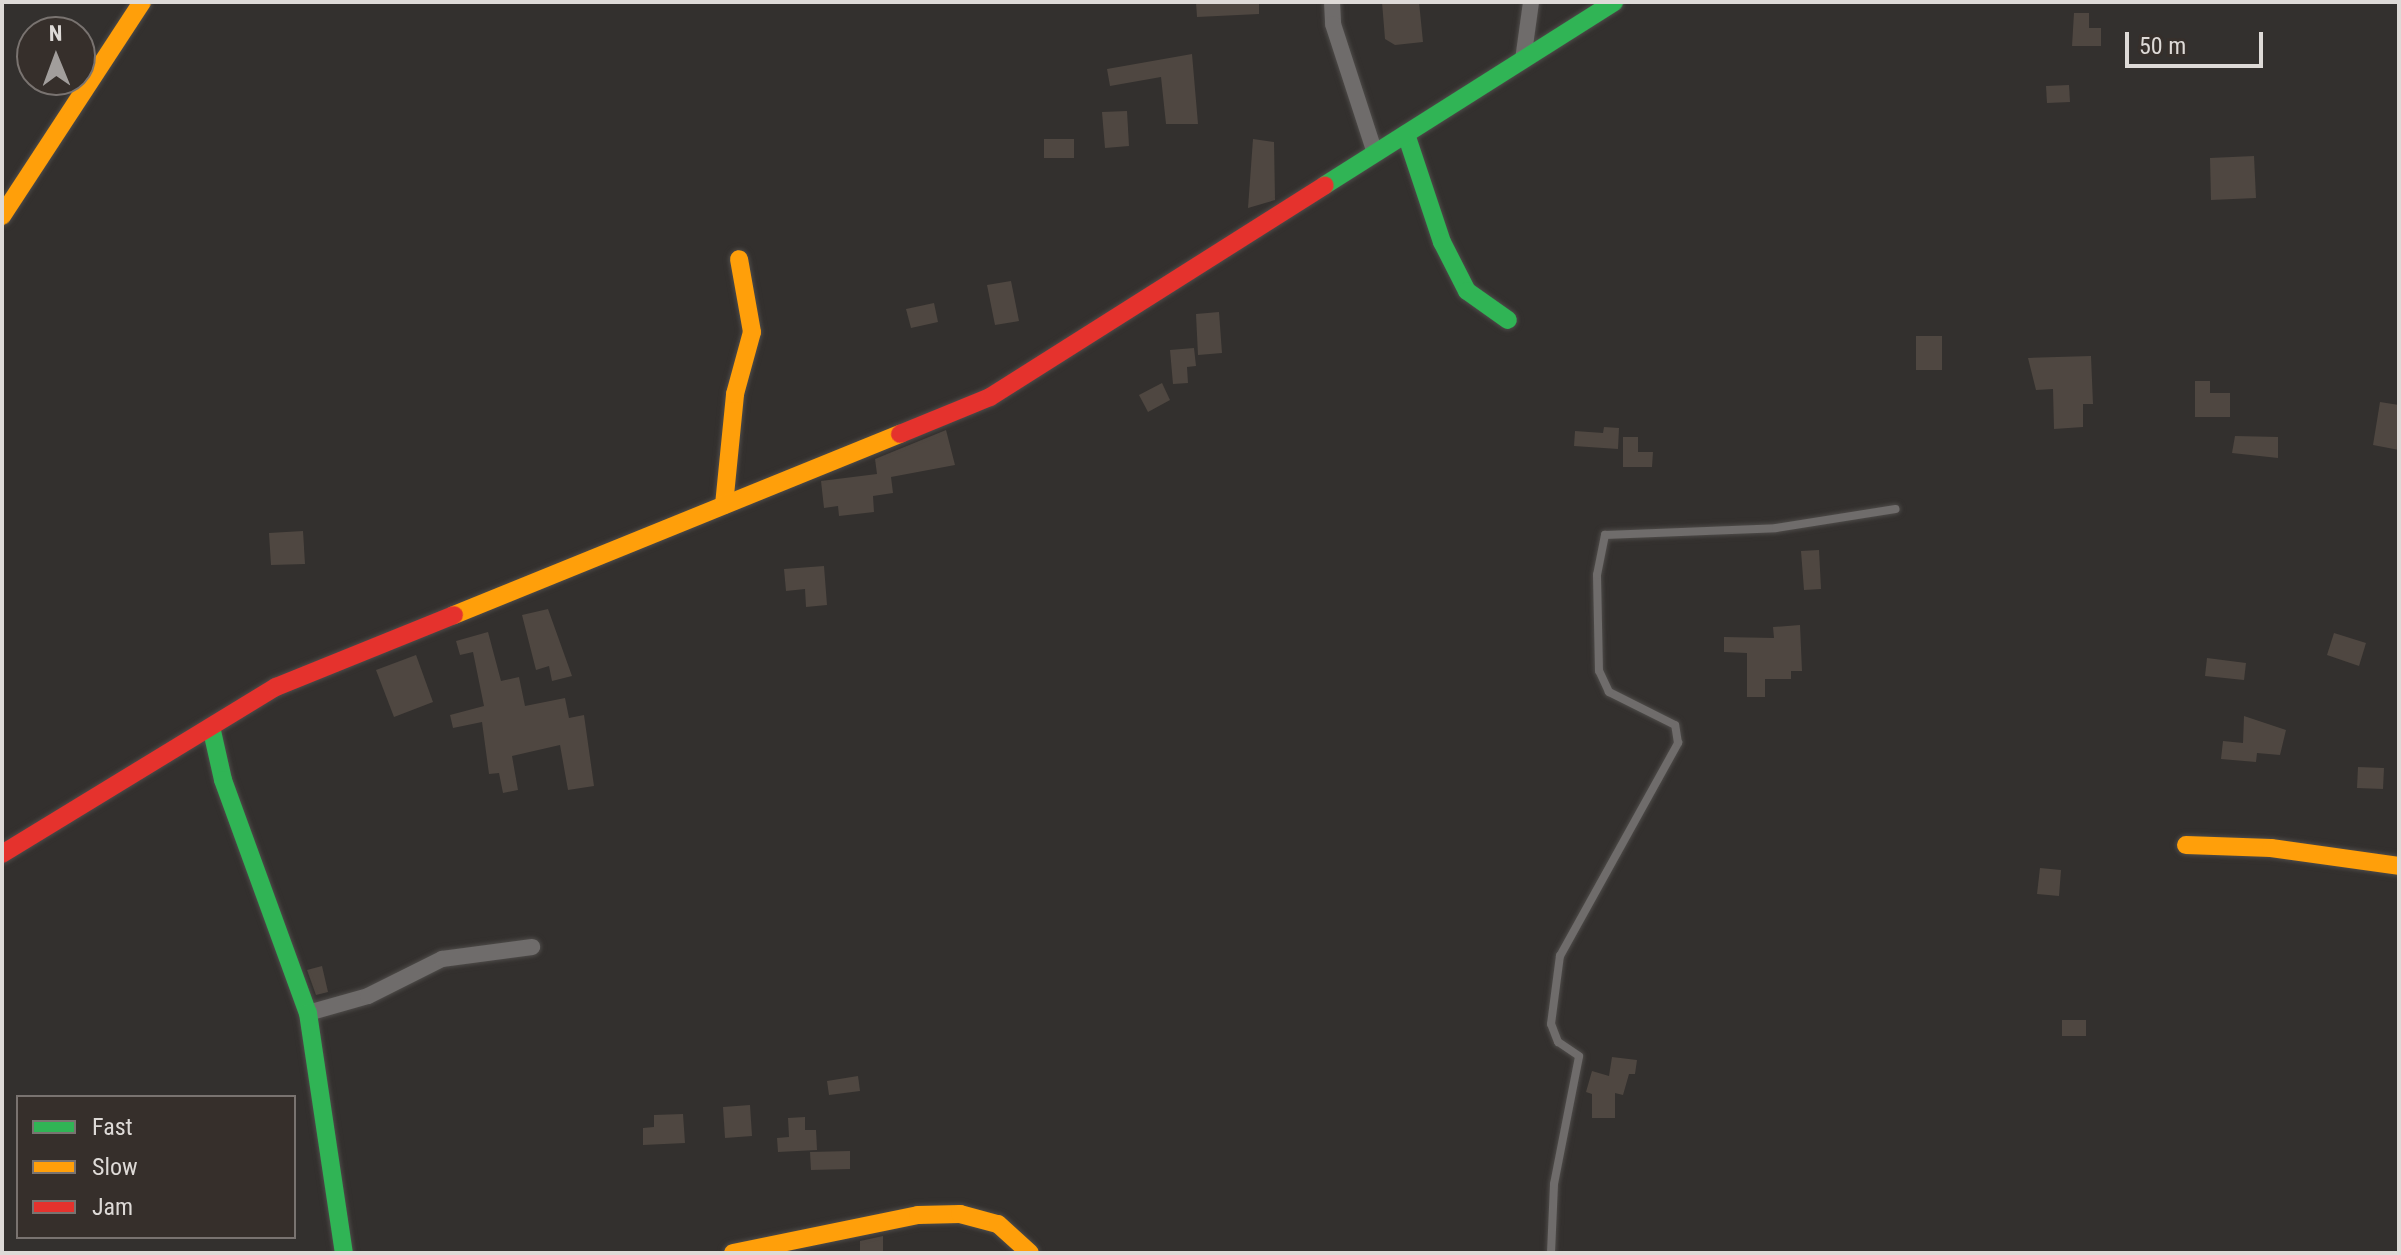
<!DOCTYPE html>
<style>
body{margin:0}
#map{position:relative;width:2401px;height:1255px;overflow:hidden;background:#33302e;font-family:"Roboto Condensed",sans-serif}
div>[style]{position:absolute}
.building>*{inset:0;background:#4f4741}
.roads{filter:drop-shadow(0 0 2px #4e4b49) drop-shadow(0 0 2px #4e4b49)}
.lane>*{height:8px;margin:-4px;padding:0 4px;transform-origin:4px;border-radius:4px;background:#6f6c6b}
.street>*{height:16px;margin:-8px;padding:0 8px;transform-origin:8px;border-radius:8px;background:#6f6c6b}
.fast>*{height:18px;margin:-9px;padding:0 9px;transform-origin:9px;border-radius:9px;background:#30b455}
.slow>*{height:18px;margin:-9px;padding:0 9px;transform-origin:9px;border-radius:9px;background:#ff9f0a}
.jam>*{height:18px;margin:-9px;padding:0 9px;transform-origin:9px;border-radius:9px;background:#e5322d}
span{translate:-50% -50%;white-space:nowrap;text-align:center;line-height:1.15;-webkit-text-stroke:6px #362f2b;paint-order:stroke}
.frame{position:absolute;inset:0;border:4px solid #dedad7;pointer-events:none}
.legend{position:absolute;left:16px;top:1095px;width:280px;height:144px;box-sizing:border-box;background:#362f2b;border:2px solid #797370;margin:0;padding:10px 14px;list-style:none;font-size:24px;color:#dedad7}
.legend li{display:flex;align-items:center;gap:16px;height:40px}
.legend b{width:40px;border:2px solid #797370}
.north{position:absolute;left:16px;top:16px;width:80px;height:80px;box-sizing:border-box;background:#362f2b;border:2px solid #797370;border-radius:50%;rotate:359deg;font-size:22px;font-weight:700;line-height:32px;text-align:center;color:#dedad7}
.north::after{content:'';display:block;margin:auto;width:28px;height:36px;background:#a29e9c;clip-path:polygon(50% 0,100% 100%,50% 72%,0 100%)}
.scale{position:absolute;left:2125px;top:32px;width:138px;height:36px;box-sizing:border-box;border:4px solid #dedad7;border-top:0;padding-left:10px;font-size:24px;line-height:28px;white-space:nowrap;color:#dedad7;-webkit-text-stroke:6px #362f2b;paint-order:stroke}
</style>
<div id="map">
<div class="building">
<i style="clip-path:polygon(1196px 2px,1259px 2px,1259px 14px,1197px 17px)"></i>
<i style="clip-path:polygon(1382px 2px,1419px 2px,1423px 42px,1395px 45px,1385px 39px)"></i>
<i style="clip-path:polygon(2074px 13px,2089px 13px,2089px 28px,2101px 28px,2101px 46px,2072px 46px)"></i>
<i style="clip-path:polygon(1192px 54px,1198px 124px,1166px 124px,1161px 77px,1110px 86px,1107px 69px)"></i>
<i style="clip-path:polygon(2069px 85px,2070px 102px,2047px 103px,2046px 86px)"></i>
<i style="clip-path:polygon(1127px 111px,1129px 146px,1105px 148px,1102px 112px)"></i>
<i style="clip-path:polygon(1044px 139px,1074px 139px,1074px 158px,1044px 158px)"></i>
<i style="clip-path:polygon(1253px 139px,1274px 142px,1275px 200px,1248px 208px)"></i>
<i style="clip-path:polygon(2254px 156px,2256px 198px,2211px 200px,2210px 158px)"></i>
<i style="clip-path:polygon(1011px 281px,1019px 321px,995px 325px,987px 285px)"></i>
<i style="clip-path:polygon(934px 303px,938px 322px,911px 328px,906px 309px)"></i>
<i style="clip-path:polygon(1219px 312px,1222px 353px,1198px 355px,1196px 314px)"></i>
<i style="clip-path:polygon(1916px 336px,1942px 336px,1942px 370px,1916px 370px)"></i>
<i style="clip-path:polygon(1194px 348px,1196px 366px,1187px 367px,1188px 383px,1173px 384px,1170px 350px)"></i>
<i style="clip-path:polygon(2091px 356px,2093px 404px,2083px 404px,2083px 427px,2054px 429px,2053px 389px,2036px 390px,2028px 358px)"></i>
<i style="clip-path:polygon(2195px 381px,2210px 381px,2210px 393px,2230px 393px,2230px 417px,2195px 417px)"></i>
<i style="clip-path:polygon(1162px 383px,1170px 400px,1148px 412px,1139px 395px)"></i>
<i style="clip-path:polygon(2380px 402px,2399px 405px,2399px 450px,2373px 445px)"></i>
<i style="clip-path:polygon(1604px 427px,1619px 428px,1618px 449px,1574px 446px,1575px 431px,1603px 433px)"></i>
<i style="clip-path:polygon(946px 430px,955px 465px,891px 477px,893px 493px,873px 496px,874px 512px,839px 516px,838px 506px,824px 508px,821px 481px,877px 474px,875px 459px)"></i>
<i style="clip-path:polygon(2235px 436px,2278px 437px,2278px 458px,2232px 453px)"></i>
<i style="clip-path:polygon(1623px 437px,1638px 437px,1638px 452px,1653px 452px,1652px 467px,1623px 467px)"></i>
<i style="clip-path:polygon(303px 531px,305px 564px,271px 565px,269px 533px)"></i>
<i style="clip-path:polygon(1819px 550px,1821px 589px,1804px 590px,1801px 551px)"></i>
<i style="clip-path:polygon(824px 566px,827px 605px,806px 607px,805px 589px,786px 591px,784px 569px)"></i>
<i style="clip-path:polygon(548px 609px,572px 676px,552px 681px,549px 666px,536px 670px,522px 615px)"></i>
<i style="clip-path:polygon(1800px 625px,1802px 671px,1791px 671px,1791px 679px,1765px 679px,1765px 697px,1747px 697px,1747px 653px,1724px 652px,1724px 637px,1774px 638px,1773px 627px)"></i>
<i style="clip-path:polygon(488px 632px,501px 681px,519px 677px,525px 706px,565px 698px,569px 718px,584px 715px,594px 786px,568px 790px,560px 745px,512px 756px,518px 790px,503px 793px,499px 773px,489px 774px,482px 722px,453px 728px,450px 715px,484px 706px,473px 652px,460px 655px,456px 641px)"></i>
<i style="clip-path:polygon(2334px 633px,2366px 643px,2359px 666px,2327px 655px)"></i>
<i style="clip-path:polygon(416px 655px,433px 702px,394px 717px,376px 670px)"></i>
<i style="clip-path:polygon(2207px 658px,2246px 663px,2244px 680px,2205px 676px)"></i>
<i style="clip-path:polygon(2244px 716px,2286px 730px,2280px 755px,2257px 753px,2256px 762px,2221px 759px,2223px 741px,2243px 743px)"></i>
<i style="clip-path:polygon(2358px 767px,2384px 768px,2383px 789px,2357px 788px)"></i>
<i style="clip-path:polygon(2040px 868px,2061px 870px,2059px 896px,2037px 894px)"></i>
<i style="clip-path:polygon(322px 966px,328px 992px,316px 995px,307px 970px)"></i>
<i style="clip-path:polygon(2062px 1020px,2086px 1020px,2086px 1036px,2062px 1036px)"></i>
<i style="clip-path:polygon(1612px 1057px,1637px 1060px,1635px 1074px,1629px 1074px,1623px 1095px,1615px 1093px,1615px 1118px,1592px 1118px,1592px 1094px,1586px 1092px,1592px 1071px,1609px 1076px)"></i>
<i style="clip-path:polygon(858px 1076px,860px 1091px,829px 1095px,827px 1081px)"></i>
<i style="clip-path:polygon(750px 1105px,752px 1136px,725px 1138px,723px 1107px)"></i>
<i style="clip-path:polygon(683px 1114px,685px 1143px,643px 1145px,643px 1128px,654px 1127px,654px 1115px)"></i>
<i style="clip-path:polygon(805px 1117px,805px 1130px,816px 1130px,817px 1150px,778px 1152px,777px 1138px,789px 1137px,788px 1118px)"></i>
<i style="clip-path:polygon(850px 1151px,850px 1169px,811px 1170px,810px 1152px)"></i>
<i style="clip-path:polygon(883px 1236px,883px 1253px,860px 1253px,860px 1241px)"></i>
</div>
<div class="roads">
<div class="lane">
<i style="left:1551px;top:1253px;width:69px;rotate:-87.5deg"></i>
<i style="left:1554px;top:1184px;width:130px;rotate:-78.9deg"></i>
<i style="left:1579px;top:1056px;width:25px;rotate:-146deg"></i>
<i style="left:1558px;top:1042px;width:19px;rotate:-111deg"></i>
<i style="left:1551px;top:1024px;width:69px;rotate:-82.5deg"></i>
<i style="left:1560px;top:956px;width:244px;rotate:-61deg"></i>
<i style="left:1678px;top:743px;width:18px;rotate:-99deg"></i>
<i style="left:1675px;top:725px;width:74px;rotate:-153.4deg"></i>
<i style="left:1609px;top:692px;width:23px;rotate:-115deg"></i>
<i style="left:1599px;top:671px;width:96px;rotate:-91.2deg"></i>
<i style="left:1597px;top:575px;width:41px;rotate:-78.7deg"></i>
<i style="left:1605px;top:535px;width:171px;rotate:-2.3deg"></i>
<i style="left:1776px;top:528px;width:121px;rotate:-9deg"></i>
</div>
<div class="street">
<i style="left:1332px;top:2px;width:22px;rotate:87deg"></i>
<i style="left:1333px;top:24px;width:136px;rotate:72deg"></i>
<i style="left:1523px;top:60px;width:59px;rotate:-82.1deg"></i>
<i style="left:308px;top:1013px;width:62px;rotate:-15.8deg"></i>
<i style="left:368px;top:996px;width:83px;rotate:-26.6deg"></i>
<i style="left:442px;top:959px;width:91px;rotate:-7.6deg"></i>
</div>
<div class="fast">
<i style="left:1406px;top:134px;width:114px;rotate:71.6deg"></i>
<i style="left:1442px;top:242px;width:55px;rotate:63deg"></i>
<i style="left:1467px;top:291px;width:50px;rotate:35.3deg"></i>
<i style="left:1325px;top:185px;width:342px;rotate:-32.3deg"></i>
<i style="left:212px;top:731px;width:50px;rotate:77.3deg"></i>
<i style="left:223px;top:780px;width:248px;rotate:70deg"></i>
<i style="left:308px;top:1013px;width:243px;rotate:81.5deg"></i>
</div>
<div class="slow">
<i style="left:2px;top:216px;width:256px;rotate:-56.8deg"></i>
<i style="left:724px;top:505px;width:112px;rotate:-84.3deg"></i>
<i style="left:735px;top:394px;width:64px;rotate:-74.7deg"></i>
<i style="left:752px;top:332px;width:74px;rotate:-100.1deg"></i>
<i style="left:454px;top:615px;width:481px;rotate:-22.1deg"></i>
<i style="left:2186px;top:845px;width:85px;rotate:2deg"></i>
<i style="left:2271px;top:848px;width:129px;rotate:8deg"></i>
<i style="left:733px;top:1253px;width:189px;rotate:-11.6deg"></i>
<i style="left:918px;top:1215px;width:42px;rotate:-1.4deg"></i>
<i style="left:960px;top:1214px;width:39px;rotate:15deg"></i>
<i style="left:998px;top:1224px;width:43px;rotate:42.2deg"></i>
</div>
<div class="jam">
<i style="left:900px;top:434px;width:97px;rotate:-22.3deg"></i>
<i style="left:990px;top:397px;width:396px;rotate:-32.3deg"></i>
<i style="left:2px;top:854px;width:321px;rotate:-31.4deg"></i>
<i style="left:276px;top:687px;width:192px;rotate:-22deg"></i>
</div>
</div>
<div class="frame"></div>
<ul class="legend">
<li><b style="height:10px;background:#30b455"></b>Fast</li>
<li><b style="height:10px;background:#ff9f0a"></b>Slow</li>
<li><b style="height:10px;background:#e5322d"></b>Jam</li>
</ul>
<div class="north">N</div>
<div class="scale">50 m</div>
</div>
